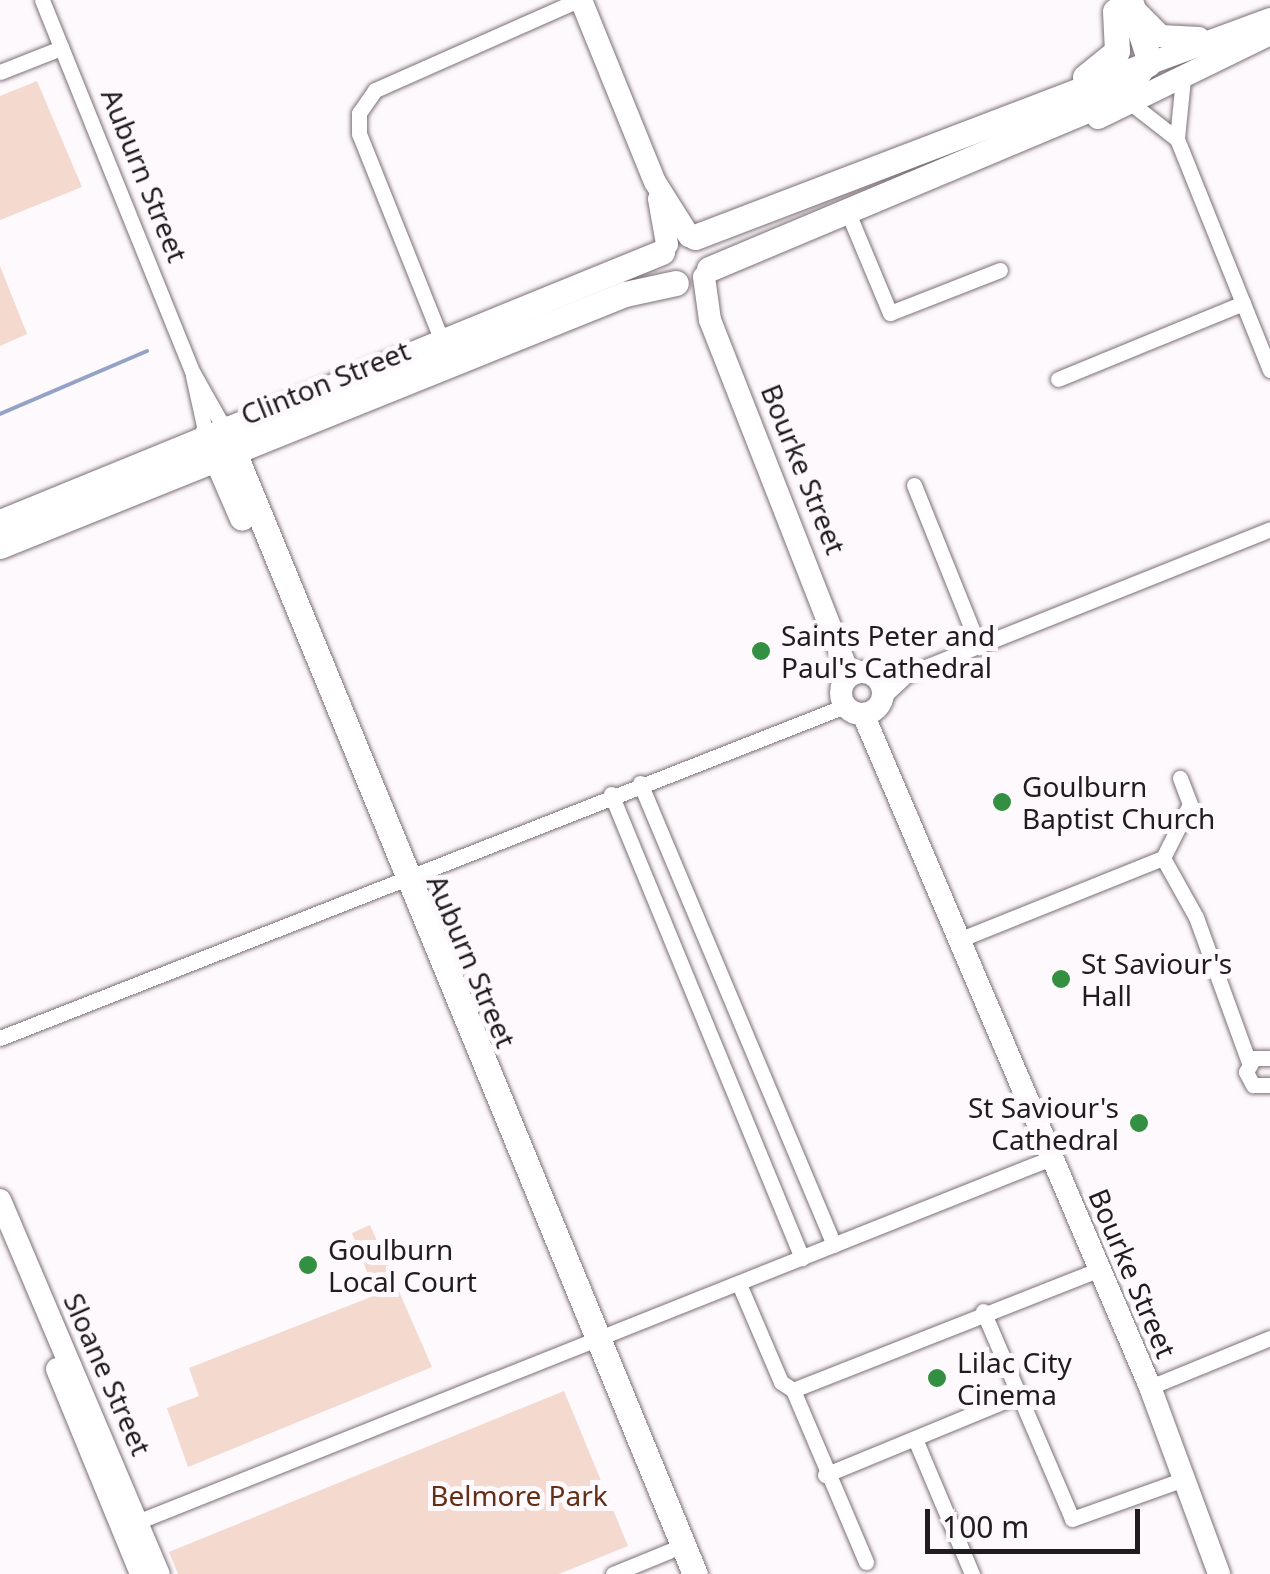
<!DOCTYPE html>
<style>
body{margin:0}
#map{position:relative;width:1270px;height:1574px;overflow:hidden;background:#fef9fc;font-family:"Noto Sans",sans-serif}
div>[style]{position:absolute}
.green>*{inset:0;background:#f3d9ce}
.stream>*{height:4px;margin:-2px;padding:0 2px;transform-origin:2px;border-radius:2px;background:#94a2c7}
.roads{filter:drop-shadow(0 0 2px #7b6f77) drop-shadow(0 0 2px #7b6f77)}
.street>*{height:15px;margin:-7.5px;padding:0 7.5px;transform-origin:7.5px;border-radius:7.5px;background:#fff}
.secondary>*{height:22px;margin:-11px;padding:0 11px;transform-origin:11px;border-radius:11px;background:#fff}
.secondary>.ring{margin:-11px;padding:0;box-sizing:content-box;background:none;border:22px solid #fff;border-radius:50%}
.primary>*{height:25px;margin:-12.5px;padding:0 12.5px;transform-origin:12.5px;border-radius:12.5px;background:#fff}
.dots>*{width:28px;height:28px;translate:-50% -50%;box-sizing:border-box;border:5px solid #fef9fc;border-radius:50%}
span{translate:-50% -50%;white-space:nowrap;text-align:center;line-height:1.15;-webkit-text-stroke:10px #fef9fc;paint-order:stroke}
.street-label{font-size:28px;color:#201c1f}
.poi-label{font-size:28px;color:#201c1f}
.left{translate:0 -50%;text-align:left}
.right{translate:-100% -50%;text-align:right}
.park-label{font-size:28px;color:#642e15}
.scale{position:absolute;left:925px;top:1509px;width:215px;height:45px;box-sizing:border-box;border:5px solid #201c1f;border-top:0;padding-left:12px;font-size:30px;line-height:35px;white-space:nowrap;color:#201c1f;-webkit-text-stroke:8px #fef9fc;paint-order:stroke}
</style>
<div id="map">
<div class="green">
<i style="clip-path:polygon(37px 81px,82px 187px,0 220px,0 96px)"></i>
<i style="clip-path:polygon(0 266px,27px 334px,0 346px)"></i>
<i style="clip-path:polygon(370px 1225px,432px 1367px,188px 1467px,167px 1408px,199px 1396px,189px 1368px,376px 1295px,352px 1233px)"></i>
<i style="clip-path:polygon(564px 1391px,628px 1546px,559px 1574px,178px 1574px,169px 1552px)"></i>
</div>
<div class="stream">
<i style="left:0;top:414px;width:160px;rotate:-23.2deg"></i>
</div>
<div class="roads">
<div class="street">
<i style="left:42px;top:0;width:402px;rotate:68deg"></i>
<i style="left:193px;top:373px;width:63px;rotate:60.6deg"></i>
<i style="left:0;top:72px;width:66px;rotate:-21.5deg"></i>
<i style="left:1132px;top:104px;width:57px;rotate:37.9deg"></i>
<i style="left:1177px;top:139px;width:249px;rotate:68.1deg"></i>
<i style="left:1177px;top:138px;width:59px;rotate:-84.2deg"></i>
<i style="left:846px;top:208px;width:114px;rotate:67.3deg"></i>
<i style="left:890px;top:313px;width:118px;rotate:-21.4deg"></i>
<i style="left:442px;top:341px;width:223px;rotate:-111.8deg"></i>
<i style="left:359px;top:134px;width:21px;rotate:-90deg"></i>
<i style="left:359px;top:113px;width:28px;rotate:-55deg"></i>
<i style="left:375px;top:90px;width:222px;rotate:-23.9deg"></i>
<i style="left:193px;top:376px;width:60px;rotate:77.6deg"></i>
<i style="left:1058px;top:379px;width:200px;rotate:-22.3deg"></i>
<i style="left:914px;top:485px;width:175px;rotate:68.1deg"></i>
<i style="left:876px;top:676px;width:32px;rotate:-4deg"></i>
<i style="left:908px;top:674px;width:390px;rotate:-21.8deg"></i>
<i style="left:884px;top:696px;width:33px;rotate:-43deg"></i>
<i style="left:640px;top:783px;width:501px;rotate:67.22deg"></i>
<i style="left:611px;top:794px;width:502px;rotate:67.63deg"></i>
<i style="left:1163px;top:858px;width:60px;rotate:-63.4deg"></i>
<i style="left:1190px;top:804px;width:28px;rotate:-111deg"></i>
<i style="left:961px;top:939px;width:218px;rotate:-21.9deg"></i>
<i style="left:1163px;top:858px;width:68px;rotate:60.8deg"></i>
<i style="left:1196px;top:917px;width:155px;rotate:70deg"></i>
<i style="left:0;top:1038px;width:908px;rotate:-21.45deg"></i>
<i style="left:1270px;top:1058px;width:16px;rotate:180deg"></i>
<i style="left:1254px;top:1058px;width:16px;rotate:120deg"></i>
<i style="left:1246px;top:1072px;width:15px;rotate:62deg"></i>
<i style="left:1253px;top:1085px;width:17px"></i>
<i style="left:739px;top:1284px;width:107px;rotate:66.8deg"></i>
<i style="left:781px;top:1382px;width:14px;rotate:34deg"></i>
<i style="left:983px;top:1311px;width:226px;rotate:66.8deg"></i>
<i style="left:1072px;top:1519px;width:122px;rotate:-19.6deg"></i>
<i style="left:1150px;top:1387px;width:130px;rotate:-22.2deg"></i>
<i style="left:793px;top:1390px;width:328px;rotate:-21.5deg"></i>
<i style="left:793px;top:1390px;width:187px;rotate:67deg"></i>
<i style="left:915px;top:1439px;width:147px;rotate:67.1deg"></i>
<i style="left:825px;top:1475px;width:210px;rotate:-22.4deg"></i>
<i style="left:137px;top:1522px;width:984px;rotate:-21.71deg"></i>
<i style="left:613px;top:1574px;width:61px;rotate:-22.3deg"></i>
</div>
<div class="secondary">
<i style="left:581px;top:0;width:196px;rotate:67.9deg"></i>
<i style="left:655px;top:182px;width:64px;rotate:57.8deg"></i>
<i style="left:1135px;top:10px;width:37px;rotate:45deg"></i>
<i style="left:1161px;top:36px;width:38px;rotate:3deg"></i>
<i style="left:1148px;top:64px;width:130px;rotate:-20.2deg"></i>
<i style="left:1098px;top:118px;width:191px;rotate:-26deg"></i>
<i style="left:659px;top:199px;width:46px;rotate:79.9deg"></i>
<i style="left:704px;top:277px;width:43px;rotate:82.1deg"></i>
<i style="left:710px;top:320px;width:381px;rotate:68.6deg"></i>
<i class="ring" style="left:841px;top:672px;width:20px;height:20px"></i>
<i style="left:863px;top:714px;width:732px;rotate:66.9deg"></i>
<i style="left:1150px;top:1387px;width:199px;rotate:69.7deg"></i>
<i style="left:0;top:1200px;width:406px;rotate:67deg"></i>
<i style="left:57px;top:1369px;width:222px;rotate:67.7deg"></i>
</div>
<div class="primary">
<i style="left:1085px;top:77px;width:41px;rotate:-39.1deg"></i>
<i style="left:1117px;top:51px;width:40px;rotate:-92.9deg"></i>
<i style="left:695px;top:237px;width:485px;rotate:-20.9deg"></i>
<i style="left:709px;top:269px;width:447px;rotate:-22.8deg"></i>
<i style="left:1121px;top:96px;width:46px;rotate:-52.9deg"></i>
<i style="left:1149px;top:59px;width:62px;rotate:-107.9deg"></i>
<i style="left:224px;top:428px;width:1239px;rotate:67.66deg"></i>
<i style="left:206px;top:435px;width:90px;rotate:66.6deg"></i>
<i style="left:0;top:522px;width:715px;rotate:-22.19deg"></i>
<i style="left:0;top:546px;width:674px;rotate:-21.96deg"></i>
<i style="left:625px;top:294px;width:52px;rotate:-12.2deg"></i>
</div>
</div>
<div class="dots">
<i style="left:761px;top:651px;background:#339042"></i>
<i style="left:1002px;top:802px;background:#339042"></i>
<i style="left:1061px;top:979px;background:#339042"></i>
<i style="left:1139px;top:1123px;background:#339042"></i>
<i style="left:308px;top:1265px;background:#339042"></i>
<i style="left:937px;top:1378px;background:#339042"></i>
</div>
<div class="street-label">
<span style="left:145px;top:175px;rotate:68deg">Auburn Street</span>
<span style="left:325px;top:382px;rotate:-22deg">Clinton Street</span>
<span style="left:804px;top:469px;rotate:68deg">Bourke Street</span>
<span style="left:472px;top:961px;rotate:67deg">Auburn Street</span>
<span style="left:1133px;top:1273px;rotate:67deg">Bourke Street</span>
<span style="left:108px;top:1374px;rotate:66deg">Sloane Street</span>
</div>
<div class="poi-label">
<span class="left" style="left:781px;top:651px">Saints Peter and<br>Paul's Cathedral</span>
<span class="left" style="left:1022px;top:802px">Goulburn<br>Baptist Church</span>
<span class="left" style="left:1081px;top:979px">St Saviour's<br>Hall</span>
<span class="right" style="left:1119px;top:1123px">St Saviour's<br>Cathedral</span>
<span class="left" style="left:328px;top:1265px">Goulburn<br>Local Court</span>
<span class="left" style="left:957px;top:1378px">Lilac City<br>Cinema</span>
</div>
<div class="park-label">
<span style="left:519px;top:1495px">Belmore Park</span>
</div>
<div class="scale">100 m</div>
</div>
